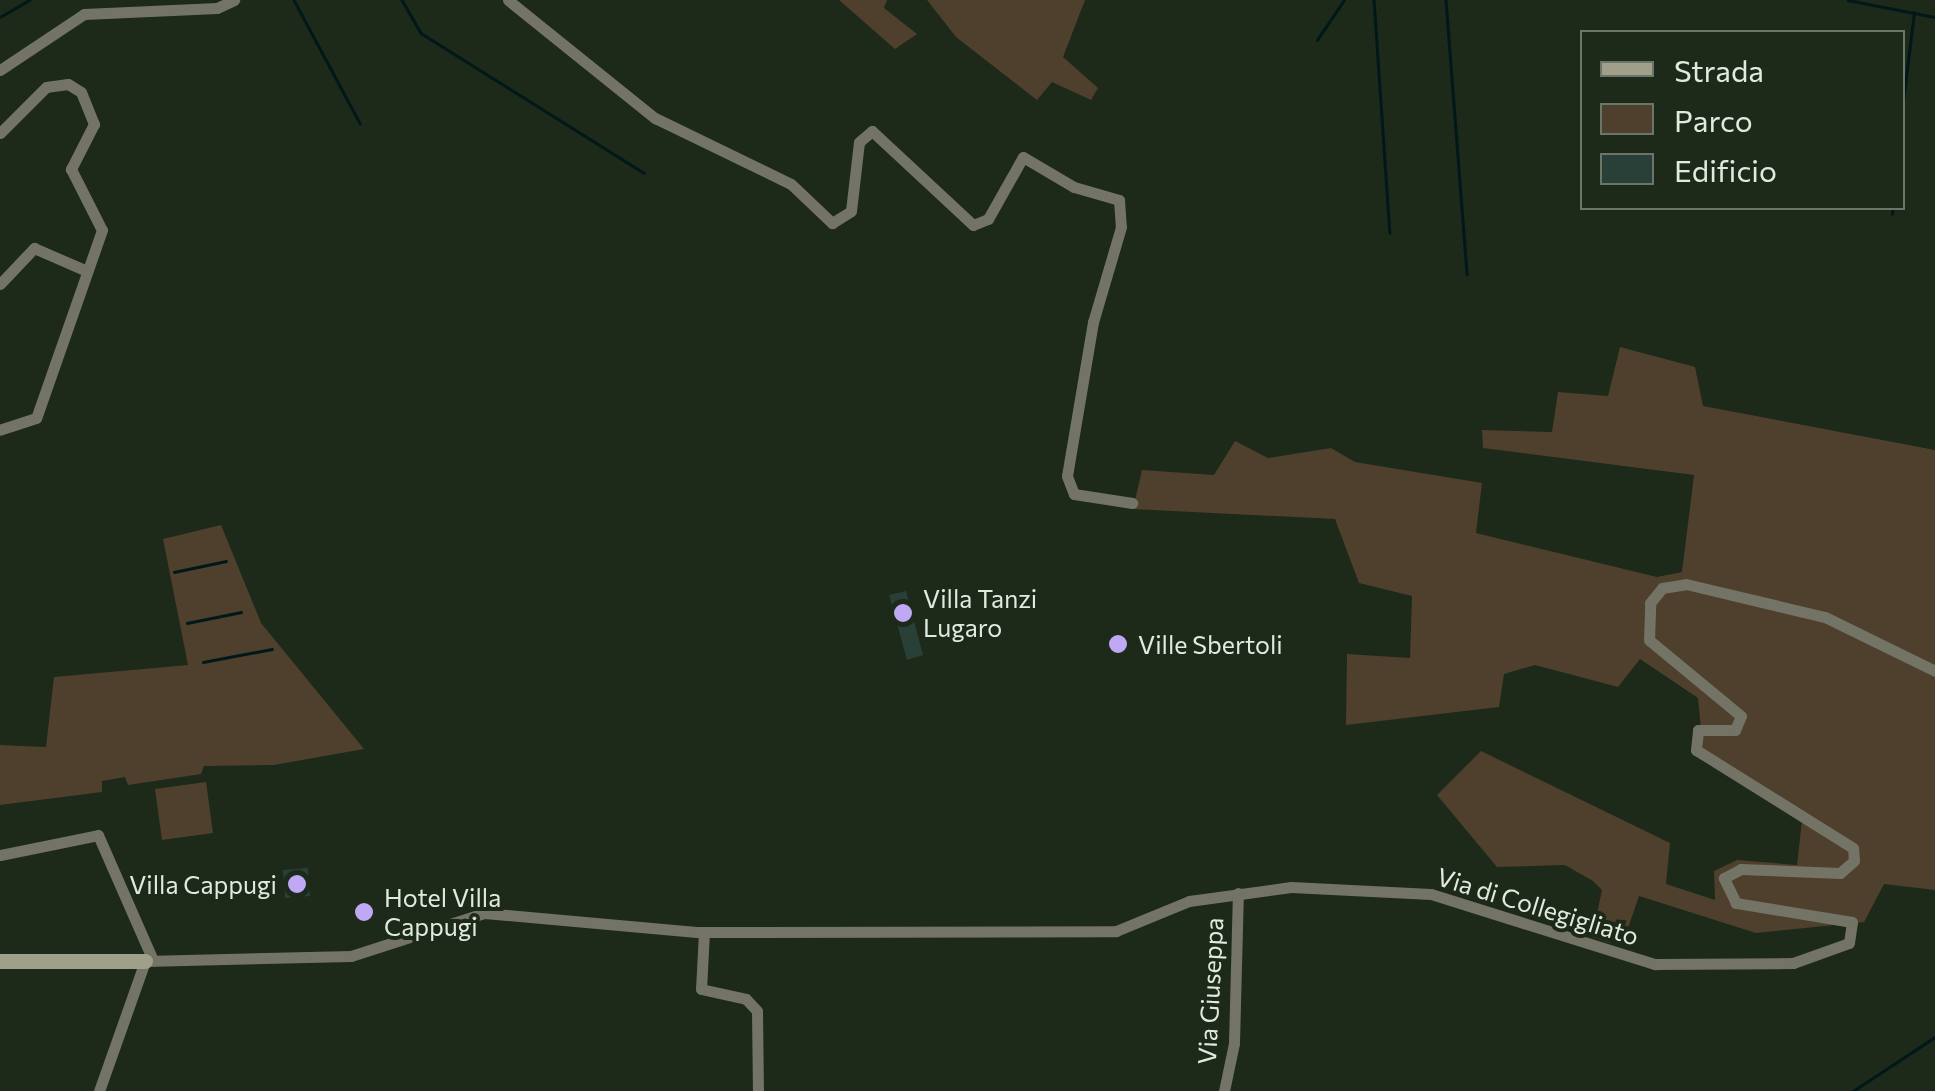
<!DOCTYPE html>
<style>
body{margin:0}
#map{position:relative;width:1935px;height:1091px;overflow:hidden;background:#1d2919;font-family:Commissioner,sans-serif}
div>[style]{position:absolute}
.green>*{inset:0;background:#4e402c}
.stream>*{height:2.5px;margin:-1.25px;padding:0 1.25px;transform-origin:1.25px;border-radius:1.25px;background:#00181a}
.building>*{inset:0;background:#284038}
.street>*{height:11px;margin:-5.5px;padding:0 5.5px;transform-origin:5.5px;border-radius:5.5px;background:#737366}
.secondary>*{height:15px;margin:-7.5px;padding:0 7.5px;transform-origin:7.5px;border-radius:7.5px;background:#a0a08a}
.dots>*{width:28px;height:28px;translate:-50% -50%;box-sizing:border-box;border:5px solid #1d2919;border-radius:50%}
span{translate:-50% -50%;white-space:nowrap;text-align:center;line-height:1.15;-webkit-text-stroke:8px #1d2919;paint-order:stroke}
.poi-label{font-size:25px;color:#e1eadf}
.left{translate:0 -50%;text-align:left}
.right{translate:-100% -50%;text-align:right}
.street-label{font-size:25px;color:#e1eadf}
.legend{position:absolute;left:1580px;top:30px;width:325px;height:180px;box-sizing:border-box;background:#1d2919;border:2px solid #6b7668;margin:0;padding:12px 18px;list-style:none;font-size:30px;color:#e1eadf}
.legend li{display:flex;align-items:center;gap:20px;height:50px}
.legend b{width:50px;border:2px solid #6b7668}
</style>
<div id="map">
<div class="green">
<i style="clip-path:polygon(839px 0,887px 0,884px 8px,917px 34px,895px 49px)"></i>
<i style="clip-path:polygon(927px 0,1085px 0,1063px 57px,1098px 88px,1091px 100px,1052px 82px,1037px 100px,956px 37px)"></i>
<i style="clip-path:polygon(1620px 347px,1695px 367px,1703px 406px,1935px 450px,1935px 890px,1884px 884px,1864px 922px,1756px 933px,1639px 896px,1625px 937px,1610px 943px,1592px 937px,1602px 890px,1593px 881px,1565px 865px,1497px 867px,1437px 795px,1481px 751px,1670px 843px,1666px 884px,1715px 900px,1714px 871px,1737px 860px,1797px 865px,1802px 820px,1703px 750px,1698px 698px,1640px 659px,1618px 687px,1535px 665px,1504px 674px,1499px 707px,1346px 725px,1347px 654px,1410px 658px,1412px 596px,1359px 583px,1335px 519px,1133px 509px,1142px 470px,1214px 475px,1235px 441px,1268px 458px,1331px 448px,1355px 462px,1482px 483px,1476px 533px,1657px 577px,1682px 572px,1694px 475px,1483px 448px,1482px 430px,1552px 432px,1558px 392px,1608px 396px)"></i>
<i style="clip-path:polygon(221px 525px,261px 623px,364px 749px,274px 765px,204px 766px,201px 774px,128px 785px,125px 777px,102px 781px,102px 792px,0 805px,0 745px,46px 747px,54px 677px,188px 665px,163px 539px)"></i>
<i style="clip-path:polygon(206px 782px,213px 833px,162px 840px,155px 789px)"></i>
</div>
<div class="stream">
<i style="left:294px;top:0;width:140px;rotate:61.8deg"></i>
<i style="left:402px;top:0;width:38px;rotate:60deg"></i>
<i style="left:421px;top:33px;width:263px;rotate:32.1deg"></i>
<i style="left:1374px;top:0;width:233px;rotate:86.1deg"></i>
<i style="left:1446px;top:0;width:275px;rotate:85.6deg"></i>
<i style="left:1848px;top:0;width:89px;rotate:11.1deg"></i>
<i style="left:0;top:17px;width:34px;rotate:-30deg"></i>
<i style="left:1317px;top:40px;width:48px;rotate:-56deg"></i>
<i style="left:1902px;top:109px;width:97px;rotate:-82.9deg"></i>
<i style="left:1892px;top:214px;width:6px;rotate:-81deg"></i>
<i style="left:174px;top:572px;width:53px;rotate:-11.9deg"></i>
<i style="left:187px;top:623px;width:55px;rotate:-11.5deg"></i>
<i style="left:203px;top:662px;width:70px;rotate:-10.7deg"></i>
<i style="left:1853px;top:1091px;width:98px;rotate:-33.4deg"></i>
</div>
<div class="building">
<i style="clip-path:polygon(906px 591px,923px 655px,907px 660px,889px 595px)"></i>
<i style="clip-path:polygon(308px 868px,310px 896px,285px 898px,283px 870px)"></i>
</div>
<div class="street">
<i style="left:508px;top:0;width:189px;rotate:38.8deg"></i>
<i style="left:655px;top:118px;width:151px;rotate:25.9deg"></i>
<i style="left:791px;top:184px;width:57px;rotate:43.6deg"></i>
<i style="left:832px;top:223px;width:22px;rotate:-32deg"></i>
<i style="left:851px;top:211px;width:69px;rotate:-83.4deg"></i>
<i style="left:859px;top:142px;width:17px;rotate:-40deg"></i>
<i style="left:872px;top:131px;width:138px;rotate:42.9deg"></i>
<i style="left:973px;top:225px;width:16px;rotate:-22deg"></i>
<i style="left:988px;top:219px;width:71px;rotate:-60.6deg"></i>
<i style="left:1023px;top:157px;width:59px;rotate:30.5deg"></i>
<i style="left:1074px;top:187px;width:47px;rotate:16.1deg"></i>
<i style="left:1119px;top:200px;width:27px;rotate:86deg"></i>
<i style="left:1121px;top:227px;width:99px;rotate:106.4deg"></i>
<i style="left:1093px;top:322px;width:156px;rotate:99.6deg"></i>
<i style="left:1067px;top:476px;width:19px;rotate:69deg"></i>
<i style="left:1074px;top:494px;width:59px;rotate:8.8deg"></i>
<i style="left:0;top:70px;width:101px;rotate:-33.7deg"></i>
<i style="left:84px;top:14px;width:133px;rotate:-2.6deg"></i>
<i style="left:217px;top:8px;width:19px;rotate:-25deg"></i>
<i style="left:0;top:133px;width:65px;rotate:-45deg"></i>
<i style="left:46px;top:87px;width:22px;rotate:-8deg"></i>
<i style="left:68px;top:84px;width:15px;rotate:32deg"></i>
<i style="left:81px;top:92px;width:35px;rotate:68deg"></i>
<i style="left:94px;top:124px;width:51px;rotate:117.1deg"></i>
<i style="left:71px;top:169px;width:68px;rotate:63.1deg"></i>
<i style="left:102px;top:230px;width:199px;rotate:109.3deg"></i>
<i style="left:36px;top:418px;width:38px;rotate:162deg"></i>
<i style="left:0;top:284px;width:50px;rotate:-46.6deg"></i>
<i style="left:34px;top:248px;width:58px;rotate:23.5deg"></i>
<i style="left:0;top:855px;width:100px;rotate:-11.5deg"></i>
<i style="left:98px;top:835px;width:137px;rotate:66.3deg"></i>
<i style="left:704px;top:932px;width:57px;rotate:93deg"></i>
<i style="left:701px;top:989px;width:46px;rotate:12.5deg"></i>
<i style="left:746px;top:999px;width:16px;rotate:47deg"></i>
<i style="left:757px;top:1011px;width:80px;rotate:89.3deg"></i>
<i style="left:99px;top:1091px;width:138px;rotate:-70.5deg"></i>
<i style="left:145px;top:961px;width:206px;rotate:-1.4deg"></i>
<i style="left:351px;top:956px;width:140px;rotate:-17.9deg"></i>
<i style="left:484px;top:913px;width:216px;rotate:5.1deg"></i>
<i style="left:699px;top:932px;width:417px;rotate:-0.1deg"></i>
<i style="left:1116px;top:931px;width:79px;rotate:-22.3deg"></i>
<i style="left:1189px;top:901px;width:103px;rotate:-7.8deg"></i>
<i style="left:1291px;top:887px;width:140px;rotate:2.9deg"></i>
<i style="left:1431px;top:894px;width:235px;rotate:17.4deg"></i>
<i style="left:1655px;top:964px;width:138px;rotate:-0.4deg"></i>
<i style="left:1793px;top:963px;width:59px;rotate:-19.7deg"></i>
<i style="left:1849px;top:943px;width:21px;rotate:-82deg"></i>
<i style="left:1852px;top:922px;width:118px;rotate:-170.7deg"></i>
<i style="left:1736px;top:903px;width:28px;rotate:-116deg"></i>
<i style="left:1724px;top:878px;width:19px;rotate:-28deg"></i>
<i style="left:1741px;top:869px;width:99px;rotate:2.3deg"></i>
<i style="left:1840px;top:873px;width:18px;rotate:-41deg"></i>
<i style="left:1854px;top:861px;width:13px;rotate:-94deg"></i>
<i style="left:1853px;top:848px;width:185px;rotate:-148deg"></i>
<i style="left:1696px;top:750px;width:20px;rotate:-84deg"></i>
<i style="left:1698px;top:730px;width:37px"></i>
<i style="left:1735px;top:730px;width:15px;rotate:-67deg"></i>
<i style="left:1741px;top:716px;width:119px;rotate:-140.4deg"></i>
<i style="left:1649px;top:640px;width:37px;rotate:-88deg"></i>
<i style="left:1650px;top:603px;width:19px;rotate:-51deg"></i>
<i style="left:1662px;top:588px;width:24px;rotate:-9deg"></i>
<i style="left:1686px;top:584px;width:143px;rotate:13.4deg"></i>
<i style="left:1825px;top:617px;width:123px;rotate:26.1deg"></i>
<i style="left:1224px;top:1091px;width:49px;rotate:-78.2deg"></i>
<i style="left:1234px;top:1043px;width:150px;rotate:-88.5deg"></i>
</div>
<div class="secondary">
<i style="left:0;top:961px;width:145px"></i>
</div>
<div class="dots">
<i style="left:903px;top:613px;background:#bfa9f4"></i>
<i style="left:1118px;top:644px;background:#bfa9f4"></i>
<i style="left:297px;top:884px;background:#bfa9f4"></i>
<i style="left:364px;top:912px;background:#bfa9f4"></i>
</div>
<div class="poi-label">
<span class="left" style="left:923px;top:613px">Villa Tanzi<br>Lugaro</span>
<span class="left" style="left:1138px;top:644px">Ville Sbertoli</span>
<span class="right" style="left:277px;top:884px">Villa Cappugi</span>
<span class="left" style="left:384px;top:912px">Hotel Villa<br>Cappugi</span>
</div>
<div class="street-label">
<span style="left:1538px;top:906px;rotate:17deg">Via di Collegigliato</span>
<span style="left:1210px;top:991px;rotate:-87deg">Via Giuseppa</span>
</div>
<ul class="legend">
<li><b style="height:12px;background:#a0a08a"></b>Strada</li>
<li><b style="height:28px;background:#4e402c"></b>Parco</li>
<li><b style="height:28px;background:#284038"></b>Edificio</li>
</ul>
</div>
